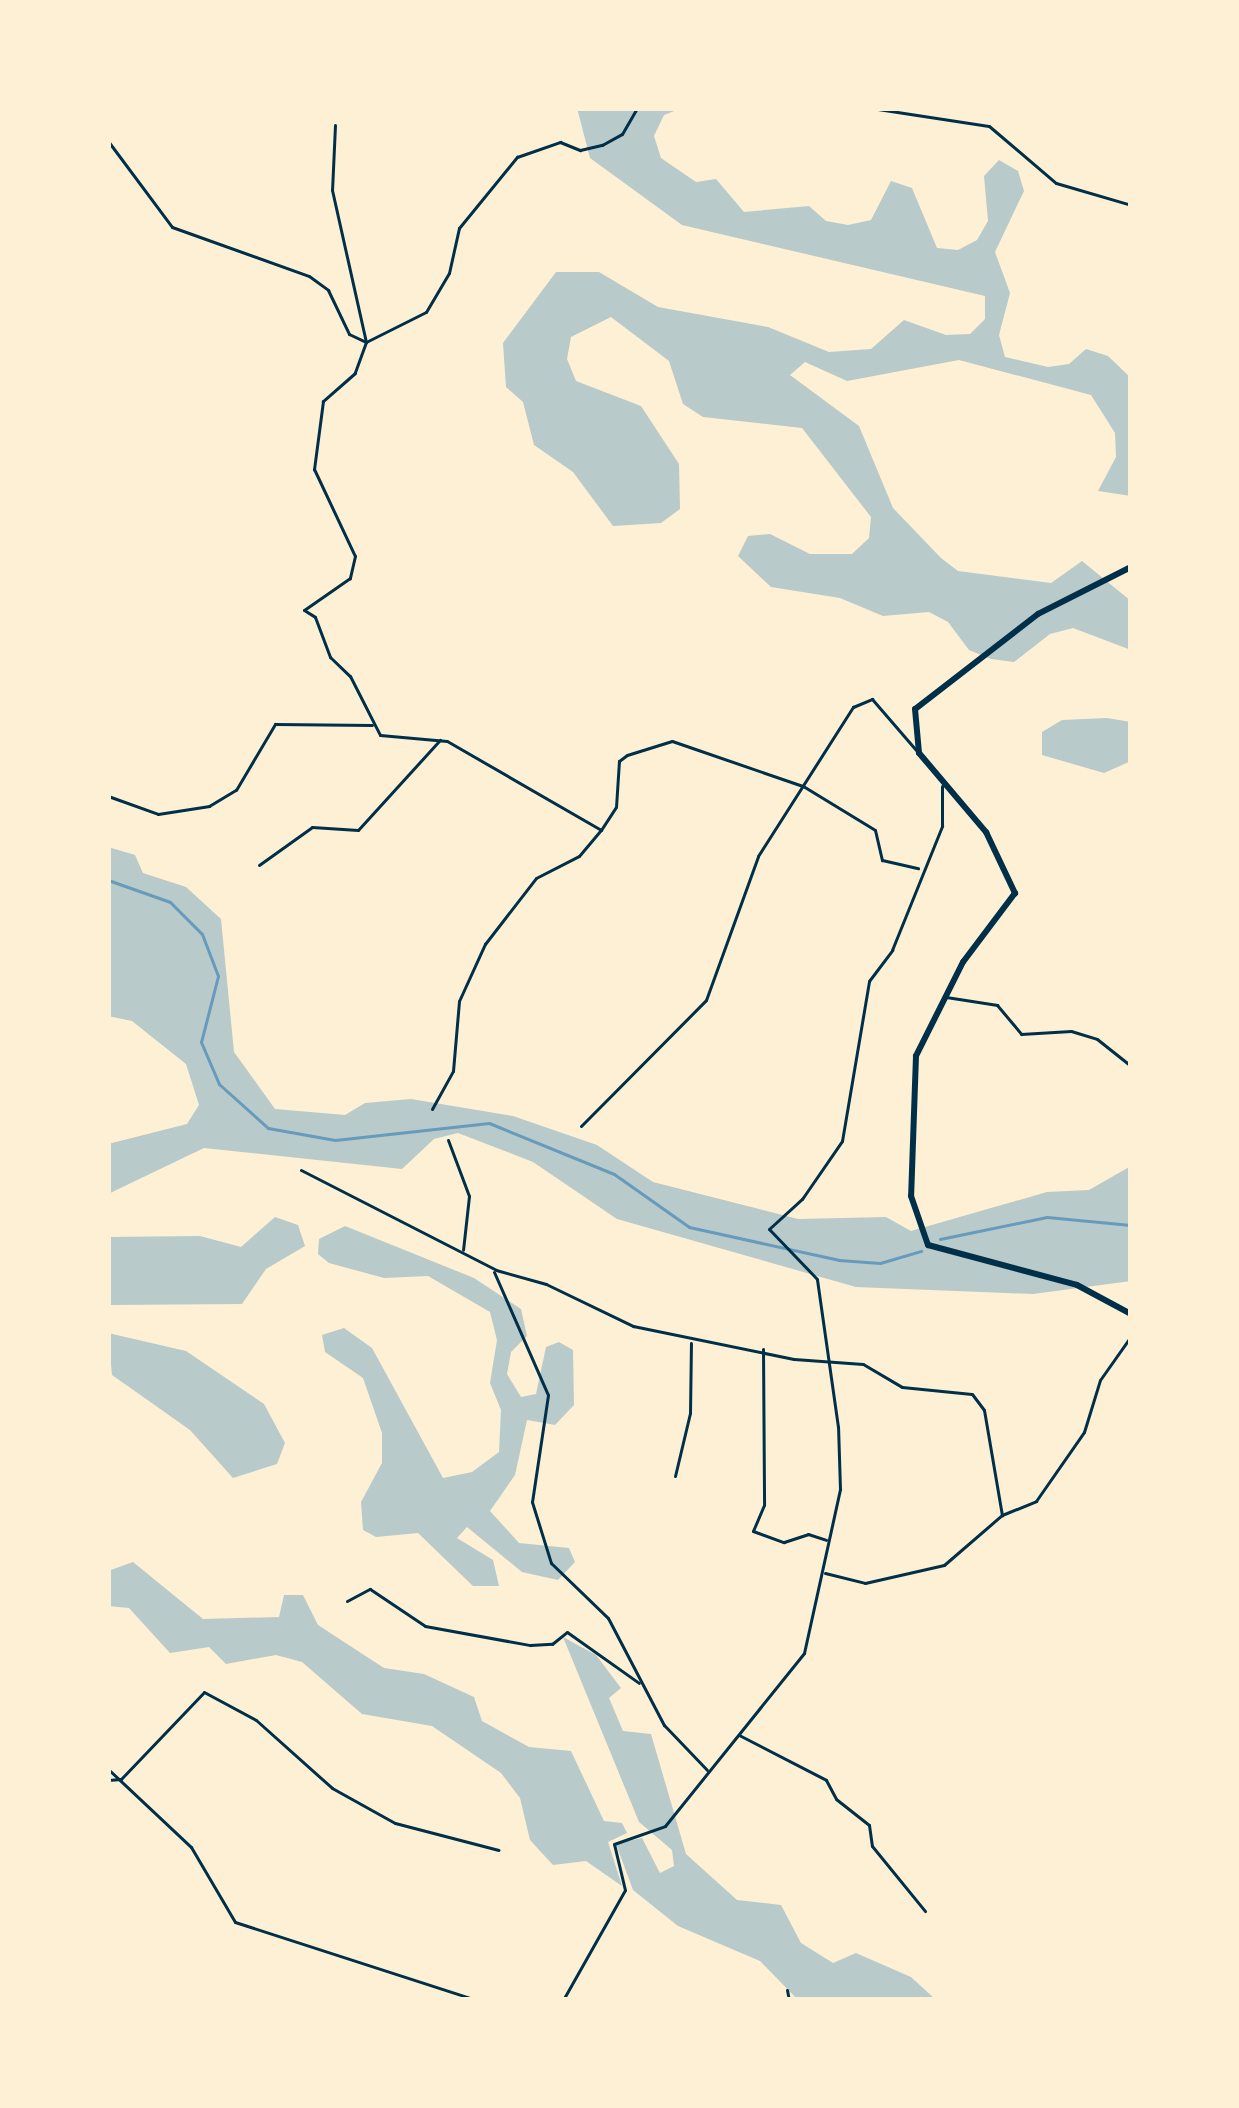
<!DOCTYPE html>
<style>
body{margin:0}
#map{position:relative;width:1239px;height:2108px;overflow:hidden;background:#fdf0d5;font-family:Commissioner,sans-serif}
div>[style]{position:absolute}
.green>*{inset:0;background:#b9caca}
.stream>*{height:3px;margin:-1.5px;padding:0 1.5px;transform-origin:1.5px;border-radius:1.5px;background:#669bbc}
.minor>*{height:3px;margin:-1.5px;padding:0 1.5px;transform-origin:1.5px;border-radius:1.5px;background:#003049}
.primary>*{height:6px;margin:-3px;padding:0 3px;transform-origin:3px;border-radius:3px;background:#003049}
span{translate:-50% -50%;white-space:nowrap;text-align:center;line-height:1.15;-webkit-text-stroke:9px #fdf0d5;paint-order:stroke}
.frame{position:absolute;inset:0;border:111px solid #fdf0d5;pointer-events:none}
</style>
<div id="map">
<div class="green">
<i style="clip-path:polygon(577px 108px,682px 108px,664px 115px,654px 136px,661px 158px,696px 182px,716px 179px,744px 212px,809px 206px,826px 221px,848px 225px,871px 220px,891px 181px,912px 188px,937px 248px,958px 250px,977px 240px,988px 221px,984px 176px,999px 160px,1018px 171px,1024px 191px,995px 252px,1010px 293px,999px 335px,1005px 357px,1048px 367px,1069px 364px,1086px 349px,1108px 356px,1131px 378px,1131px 496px,1098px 491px,1116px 457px,1115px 433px,1091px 395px,959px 360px,847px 381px,805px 362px,790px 375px,859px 426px,893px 508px,941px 558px,958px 571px,1051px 583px,1082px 561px,1131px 601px,1131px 650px,1073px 628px,1050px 634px,1014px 662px,991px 659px,969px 650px,948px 622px,929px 612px,883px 616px,840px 598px,771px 587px,738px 556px,748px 536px,770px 534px,810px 554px,852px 554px,869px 538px,871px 517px,802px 428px,703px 417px,683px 404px,669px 361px,611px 317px,571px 337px,567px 359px,576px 381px,641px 406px,679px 464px,680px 509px,661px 523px,613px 526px,573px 472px,534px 445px,523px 402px,506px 387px,503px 343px,556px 272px,599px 272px,658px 307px,768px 327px,829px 352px,871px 349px,904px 320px,946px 335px,970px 334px,985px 319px,985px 296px,682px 225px,590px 158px)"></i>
<i style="clip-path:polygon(1107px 718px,1131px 722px,1131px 761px,1104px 773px,1042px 755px,1042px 732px,1062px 720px)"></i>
<i style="clip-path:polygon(108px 847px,135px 855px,143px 873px,186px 887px,221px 919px,234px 1052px,275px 1109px,345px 1115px,365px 1103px,411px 1099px,513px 1116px,597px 1145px,653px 1182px,798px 1219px,886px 1217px,911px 1231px,1047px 1192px,1089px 1190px,1131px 1166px,1131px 1281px,1033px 1294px,856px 1287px,617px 1219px,533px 1162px,458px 1133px,434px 1139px,402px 1169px,204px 1148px,108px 1194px,108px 1144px,187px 1124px,199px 1105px,186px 1064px,132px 1021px,108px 1016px)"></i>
<i style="clip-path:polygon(275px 1217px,298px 1225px,305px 1246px,266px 1269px,242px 1304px,108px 1305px,108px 1237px,200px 1236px,241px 1247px)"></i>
<i style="clip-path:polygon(345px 1226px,474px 1278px,521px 1309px,527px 1336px,511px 1352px,507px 1374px,521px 1397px,536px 1394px,546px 1347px,559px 1342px,573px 1350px,574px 1405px,555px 1425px,527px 1420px,515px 1475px,490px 1511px,519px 1543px,569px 1548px,575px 1562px,558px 1580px,522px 1572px,467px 1527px,457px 1538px,493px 1560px,499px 1586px,473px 1586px,418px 1533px,376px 1537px,363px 1530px,361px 1502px,382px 1463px,382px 1433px,363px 1378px,325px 1352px,322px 1335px,344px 1328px,372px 1348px,443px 1478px,472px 1472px,499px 1452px,501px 1410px,490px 1383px,497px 1340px,490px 1312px,428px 1276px,384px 1278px,329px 1263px,318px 1254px,319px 1239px)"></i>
<i style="clip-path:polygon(108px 1333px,186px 1351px,264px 1404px,285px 1443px,277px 1464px,233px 1478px,190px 1430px,112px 1375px)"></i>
<i style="clip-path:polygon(133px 1562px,203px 1619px,279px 1617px,284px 1595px,303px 1595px,318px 1625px,384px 1668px,424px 1674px,474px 1697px,482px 1721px,529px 1747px,571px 1751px,604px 1821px,622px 1823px,627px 1833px,608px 1842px,622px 1886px,586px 1861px,553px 1865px,530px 1840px,520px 1798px,501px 1773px,432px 1726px,362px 1714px,302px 1662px,276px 1655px,226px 1664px,209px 1647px,170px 1653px,129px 1608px,108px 1606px,108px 1571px)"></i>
<i style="clip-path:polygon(563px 1637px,596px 1655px,621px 1688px,609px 1698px,623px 1731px,651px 1734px,686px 1854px,737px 1900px,781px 1905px,801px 1943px,833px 1963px,856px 1953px,911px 1977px,936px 2000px,798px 2000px,760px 1961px,678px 1926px,633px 1890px,616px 1844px,642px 1838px,660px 1873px,674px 1866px,672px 1850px,639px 1822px)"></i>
</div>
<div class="stream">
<i style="left:108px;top:880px;width:66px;rotate:19.5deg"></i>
<i style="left:170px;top:902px;width:45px;rotate:45deg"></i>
<i style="left:202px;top:934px;width:45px;rotate:69.1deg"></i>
<i style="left:218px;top:976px;width:68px;rotate:104.4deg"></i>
<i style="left:201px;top:1042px;width:46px;rotate:66.8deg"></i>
<i style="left:219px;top:1084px;width:66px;rotate:41.9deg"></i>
<i style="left:268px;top:1128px;width:68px;rotate:10.2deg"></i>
<i style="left:335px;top:1140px;width:155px;rotate:-6.3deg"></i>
<i style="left:489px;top:1123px;width:135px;rotate:22.2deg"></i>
<i style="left:614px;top:1174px;width:92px;rotate:35.2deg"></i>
<i style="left:689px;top:1227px;width:154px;rotate:12.4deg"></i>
<i style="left:839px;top:1260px;width:41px;rotate:4.2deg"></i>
<i style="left:880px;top:1263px;width:43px;rotate:-16.3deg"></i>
<i style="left:940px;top:1239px;width:109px;rotate:-11.6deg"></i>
<i style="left:1047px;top:1217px;width:84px;rotate:5.4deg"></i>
</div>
<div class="minor">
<i style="left:871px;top:108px;width:119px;rotate:8.7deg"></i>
<i style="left:989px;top:126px;width:88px;rotate:40.4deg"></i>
<i style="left:1056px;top:183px;width:78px;rotate:16.3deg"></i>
<i style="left:335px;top:125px;width:65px;rotate:92.6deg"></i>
<i style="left:332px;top:190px;width:156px;rotate:77.4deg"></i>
<i style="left:366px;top:342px;width:33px;rotate:110deg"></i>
<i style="left:355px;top:373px;width:43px;rotate:138.8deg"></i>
<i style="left:323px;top:401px;width:69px;rotate:97.5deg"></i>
<i style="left:314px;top:469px;width:96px;rotate:64.8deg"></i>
<i style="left:355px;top:556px;width:23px;rotate:103deg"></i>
<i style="left:350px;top:578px;width:56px;rotate:145.2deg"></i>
<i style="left:304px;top:610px;width:13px;rotate:32deg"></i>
<i style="left:315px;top:617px;width:43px;rotate:69.4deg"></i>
<i style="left:330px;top:657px;width:28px;rotate:44deg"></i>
<i style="left:350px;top:676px;width:66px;rotate:63deg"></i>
<i style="left:380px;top:735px;width:67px;rotate:5.1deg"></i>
<i style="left:447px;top:741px;width:178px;rotate:30deg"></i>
<i style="left:108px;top:141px;width:107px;rotate:53.3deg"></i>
<i style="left:172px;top:227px;width:145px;rotate:19.7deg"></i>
<i style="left:309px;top:276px;width:24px;rotate:36deg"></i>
<i style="left:328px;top:290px;width:49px;rotate:64.5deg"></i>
<i style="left:349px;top:334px;width:19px;rotate:25deg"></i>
<i style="left:366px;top:342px;width:67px;rotate:-26.6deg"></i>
<i style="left:426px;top:312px;width:45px;rotate:-59.5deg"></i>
<i style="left:449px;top:273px;width:46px;rotate:-77.5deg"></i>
<i style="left:459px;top:228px;width:92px;rotate:-50.8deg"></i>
<i style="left:517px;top:157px;width:46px;rotate:-19.2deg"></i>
<i style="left:560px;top:142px;width:22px;rotate:22deg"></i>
<i style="left:580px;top:150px;width:23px;rotate:-13deg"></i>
<i style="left:602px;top:145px;width:23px;rotate:-29deg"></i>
<i style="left:622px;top:134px;width:30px;rotate:-60deg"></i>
<i style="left:108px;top:796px;width:53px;rotate:19.8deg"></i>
<i style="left:158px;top:814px;width:52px;rotate:-8.9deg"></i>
<i style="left:209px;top:806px;width:31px;rotate:-31deg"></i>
<i style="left:236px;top:790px;width:77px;rotate:-59.4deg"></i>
<i style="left:275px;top:724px;width:97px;rotate:0.6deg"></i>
<i style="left:259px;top:865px;width:65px;rotate:-35.6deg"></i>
<i style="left:312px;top:827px;width:46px;rotate:3.7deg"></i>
<i style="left:358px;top:830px;width:122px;rotate:-47.7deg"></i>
<i style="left:946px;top:997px;width:52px;rotate:8.9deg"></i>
<i style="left:997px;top:1005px;width:38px;rotate:50deg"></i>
<i style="left:1021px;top:1034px;width:50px;rotate:-3.4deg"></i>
<i style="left:1071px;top:1031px;width:27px;rotate:17deg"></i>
<i style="left:1097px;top:1039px;width:43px;rotate:38.5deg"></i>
<i style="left:432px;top:1109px;width:43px;rotate:-61.1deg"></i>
<i style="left:453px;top:1071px;width:70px;rotate:-85.1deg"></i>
<i style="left:459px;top:1001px;width:63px;rotate:-65.5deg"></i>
<i style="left:485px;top:944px;width:83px;rotate:-52.3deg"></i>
<i style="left:536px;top:878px;width:48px;rotate:-27.1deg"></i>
<i style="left:579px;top:856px;width:34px;rotate:-50deg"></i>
<i style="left:601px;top:830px;width:27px;rotate:-57deg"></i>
<i style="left:616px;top:807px;width:46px;rotate:-86.3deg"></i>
<i style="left:619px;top:761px;width:10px;rotate:-37deg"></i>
<i style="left:627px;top:755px;width:47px;rotate:-17.3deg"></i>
<i style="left:672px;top:741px;width:139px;rotate:19deg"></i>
<i style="left:803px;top:786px;width:84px;rotate:31.4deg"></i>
<i style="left:875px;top:830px;width:31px;rotate:77deg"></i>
<i style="left:882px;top:860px;width:37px;rotate:13deg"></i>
<i style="left:581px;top:1126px;width:177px;rotate:-45.2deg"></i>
<i style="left:706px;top:1000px;width:153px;rotate:-70.1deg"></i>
<i style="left:758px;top:856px;width:177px;rotate:-57.5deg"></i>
<i style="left:853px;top:707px;width:21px;rotate:-23deg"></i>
<i style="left:872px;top:699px;width:67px;rotate:49.2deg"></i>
<i style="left:448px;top:1140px;width:60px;rotate:69.4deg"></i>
<i style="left:469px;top:1196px;width:54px;rotate:96.3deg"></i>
<i style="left:301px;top:1170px;width:219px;rotate:27.1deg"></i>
<i style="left:496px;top:1270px;width:52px;rotate:15.6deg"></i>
<i style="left:546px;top:1284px;width:97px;rotate:25.8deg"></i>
<i style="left:633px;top:1326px;width:164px;rotate:11.6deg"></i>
<i style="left:794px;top:1359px;width:69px;rotate:4.1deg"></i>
<i style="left:863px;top:1364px;width:45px;rotate:30.5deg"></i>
<i style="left:902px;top:1387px;width:70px;rotate:5.7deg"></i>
<i style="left:972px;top:1394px;width:20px;rotate:53deg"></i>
<i style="left:984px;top:1410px;width:107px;rotate:80.3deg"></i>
<i style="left:494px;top:1272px;width:134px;rotate:66.3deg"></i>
<i style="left:548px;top:1395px;width:108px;rotate:98.5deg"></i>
<i style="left:532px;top:1502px;width:64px;rotate:72.7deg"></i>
<i style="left:551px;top:1563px;width:79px;rotate:44deg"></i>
<i style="left:608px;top:1618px;width:121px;rotate:62.4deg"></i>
<i style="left:664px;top:1725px;width:62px;rotate:46.3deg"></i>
<i style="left:763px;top:1349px;width:156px;rotate:89.6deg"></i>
<i style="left:764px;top:1505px;width:28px;rotate:113deg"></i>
<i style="left:753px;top:1531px;width:33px;rotate:20deg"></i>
<i style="left:784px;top:1542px;width:25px;rotate:-18deg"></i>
<i style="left:808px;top:1534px;width:19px;rotate:18deg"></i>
<i style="left:675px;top:1476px;width:65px;rotate:-76.6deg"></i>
<i style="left:690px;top:1413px;width:70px;rotate:-89.2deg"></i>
<i style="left:825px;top:1573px;width:41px;rotate:14deg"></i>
<i style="left:865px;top:1583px;width:81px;rotate:-12.8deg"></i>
<i style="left:944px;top:1565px;width:77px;rotate:-40.8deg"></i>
<i style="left:1002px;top:1515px;width:37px;rotate:-22deg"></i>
<i style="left:1036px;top:1501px;width:84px;rotate:-55.2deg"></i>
<i style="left:1084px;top:1432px;width:54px;rotate:-72.9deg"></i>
<i style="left:1100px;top:1380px;width:54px;rotate:-54.8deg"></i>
<i style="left:347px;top:1601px;width:26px;rotate:-28deg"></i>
<i style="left:370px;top:1589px;width:66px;rotate:33.9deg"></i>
<i style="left:425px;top:1626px;width:107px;rotate:10.3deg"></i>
<i style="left:530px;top:1645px;width:22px;rotate:-3deg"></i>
<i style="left:552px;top:1644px;width:19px;rotate:-39deg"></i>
<i style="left:567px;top:1632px;width:88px;rotate:35.3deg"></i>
<i style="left:739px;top:1735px;width:98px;rotate:27.3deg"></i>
<i style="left:826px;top:1780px;width:21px;rotate:62deg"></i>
<i style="left:836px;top:1799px;width:42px;rotate:38.2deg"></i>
<i style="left:869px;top:1825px;width:21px;rotate:82deg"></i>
<i style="left:872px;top:1846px;width:84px;rotate:50.8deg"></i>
<i style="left:108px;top:1769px;width:114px;rotate:43.2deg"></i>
<i style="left:191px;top:1847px;width:87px;rotate:59.6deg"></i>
<i style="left:235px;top:1922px;width:254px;rotate:17.9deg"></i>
<i style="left:108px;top:1780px;width:13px;rotate:-4deg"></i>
<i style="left:121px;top:1779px;width:120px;rotate:-46.3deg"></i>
<i style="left:204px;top:1692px;width:59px;rotate:28.3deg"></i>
<i style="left:256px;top:1720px;width:102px;rotate:41.8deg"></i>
<i style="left:332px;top:1788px;width:72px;rotate:29.1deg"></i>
<i style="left:395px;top:1823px;width:107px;rotate:14.6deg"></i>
<i style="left:787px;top:1990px;width:10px;rotate:79deg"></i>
<i style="left:563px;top:2000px;width:126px;rotate:-60.6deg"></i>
<i style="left:625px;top:1890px;width:47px;rotate:-103.4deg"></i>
<i style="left:614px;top:1844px;width:54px;rotate:-19.4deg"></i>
<i style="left:665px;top:1826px;width:222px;rotate:-51.2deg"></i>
<i style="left:804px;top:1653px;width:168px;rotate:-77.6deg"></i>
<i style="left:840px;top:1489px;width:62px;rotate:-91.8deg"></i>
<i style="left:838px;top:1427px;width:149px;rotate:-98.1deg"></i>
<i style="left:817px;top:1279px;width:69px;rotate:-133.8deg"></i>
<i style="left:769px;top:1229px;width:45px;rotate:-42.3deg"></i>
<i style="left:802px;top:1199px;width:70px;rotate:-55.4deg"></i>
<i style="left:842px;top:1141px;width:162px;rotate:-80.4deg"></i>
<i style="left:869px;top:981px;width:39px;rotate:-53deg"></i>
<i style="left:892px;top:950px;width:134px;rotate:-68deg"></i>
<i style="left:942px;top:826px;width:40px;rotate:-90deg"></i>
</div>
<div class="primary">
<i style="left:1131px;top:567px;width:104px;rotate:153.2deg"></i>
<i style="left:1038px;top:614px;width:155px;rotate:142.3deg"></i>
<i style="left:915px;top:709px;width:44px;rotate:84.8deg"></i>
<i style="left:919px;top:753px;width:104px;rotate:49.7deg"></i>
<i style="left:986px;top:832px;width:68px;rotate:64.6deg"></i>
<i style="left:1015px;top:893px;width:86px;rotate:127deg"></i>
<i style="left:963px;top:962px;width:105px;rotate:116.6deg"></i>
<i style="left:916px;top:1056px;width:140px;rotate:92deg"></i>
<i style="left:911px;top:1196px;width:52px;rotate:70.9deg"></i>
<i style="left:928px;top:1245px;width:154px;rotate:15deg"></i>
<i style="left:1077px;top:1285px;width:61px;rotate:28.2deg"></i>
<i style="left:1131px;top:1665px;width:24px;rotate:90deg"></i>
</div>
<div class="frame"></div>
</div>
